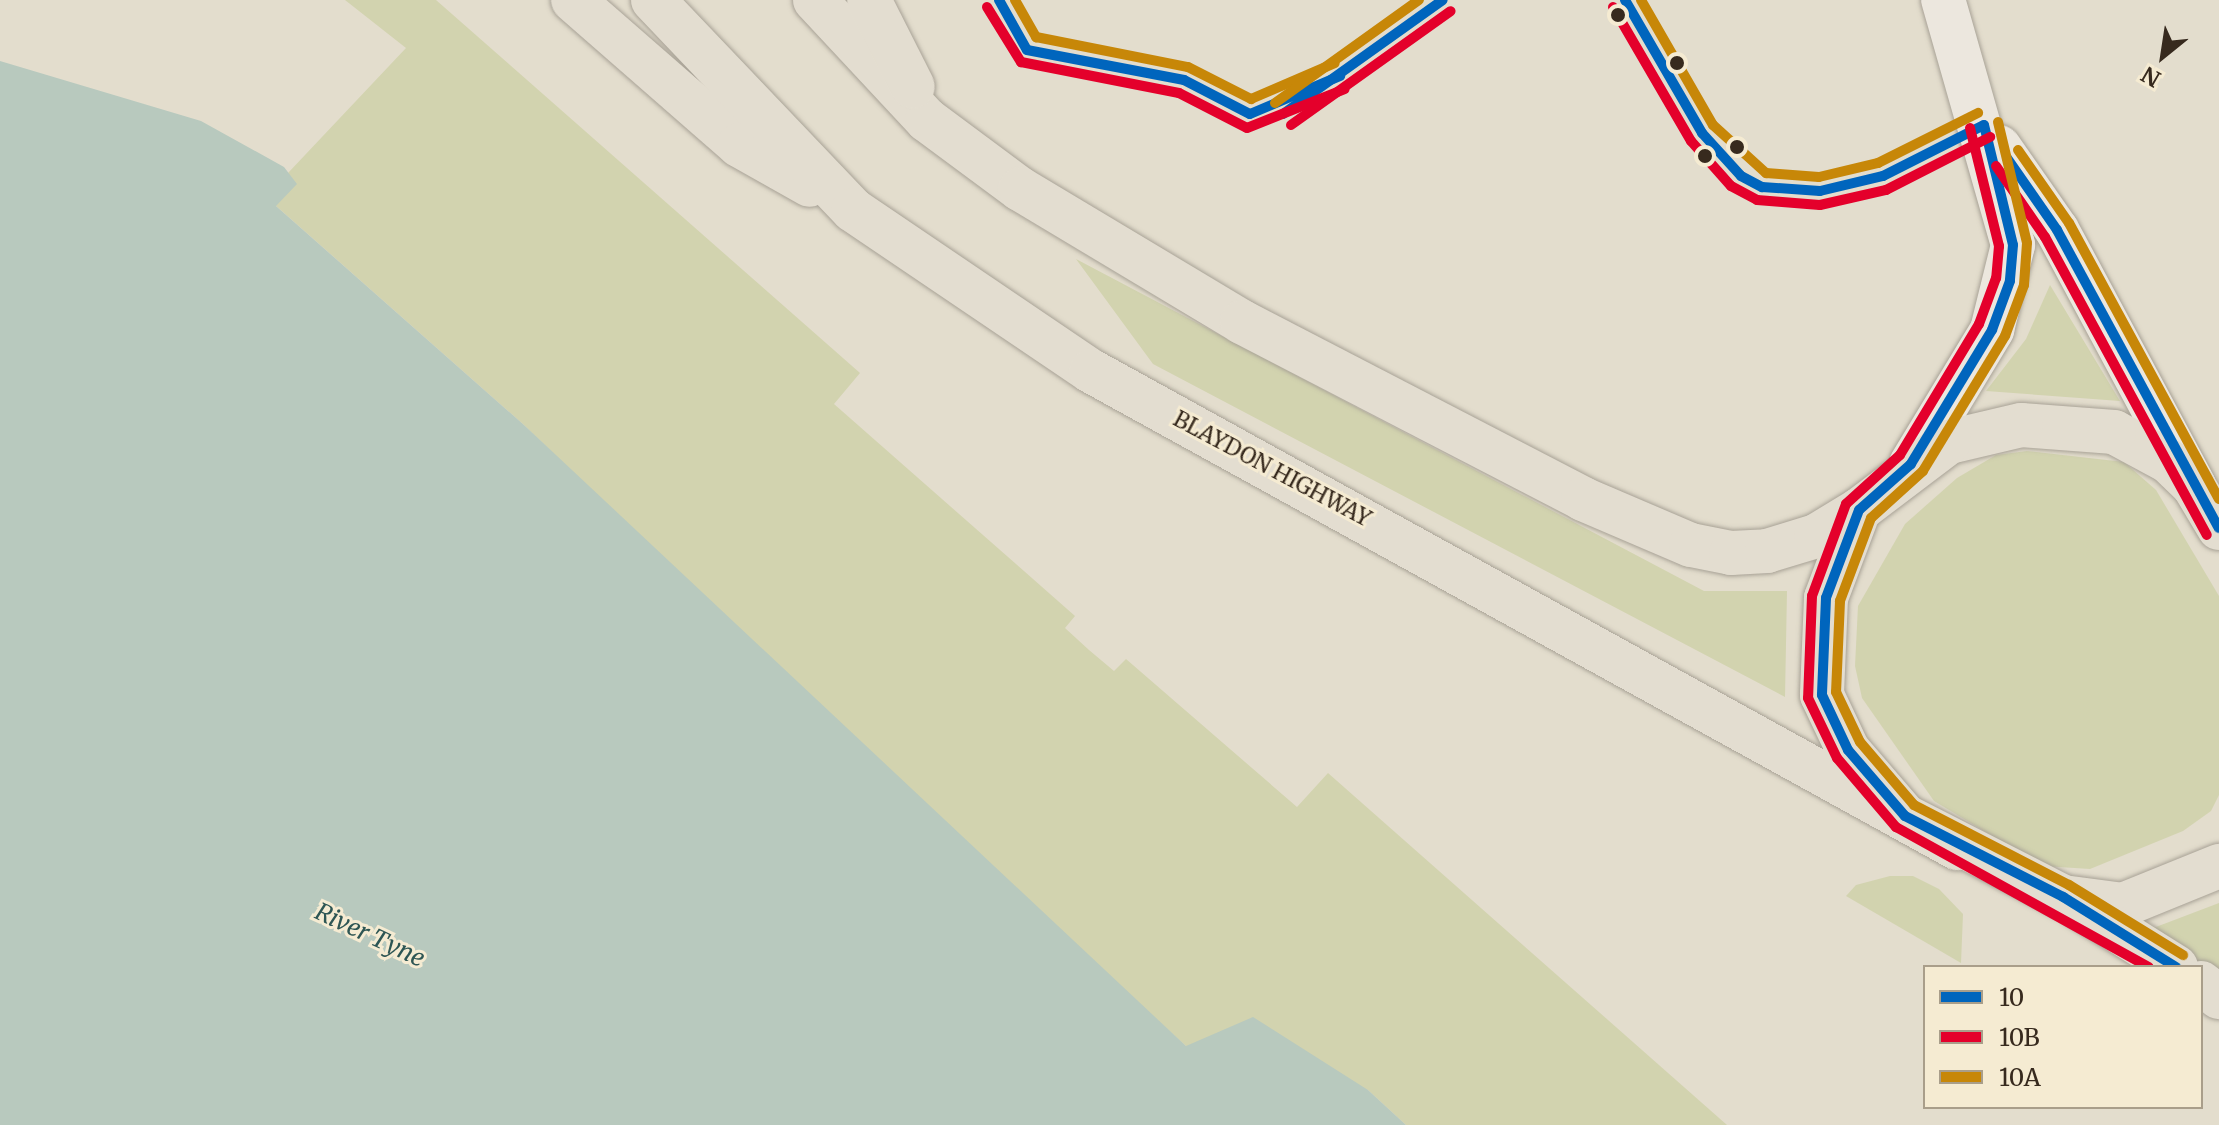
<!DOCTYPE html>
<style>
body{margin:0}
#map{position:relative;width:2219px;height:1125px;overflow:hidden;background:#e3ddcd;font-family:Merriweather,serif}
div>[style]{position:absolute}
.green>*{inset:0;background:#d2d3af}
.water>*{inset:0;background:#b8c9be}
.roads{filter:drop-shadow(0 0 2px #a8a296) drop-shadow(0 0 2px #a8a296)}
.minor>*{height:44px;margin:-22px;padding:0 22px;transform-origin:22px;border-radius:22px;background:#ece7de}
.major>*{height:44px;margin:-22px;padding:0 22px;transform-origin:22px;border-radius:22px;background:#e3ddd0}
.bus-1>*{height:10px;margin:-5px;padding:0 5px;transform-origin:5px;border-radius:5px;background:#0065bd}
.bus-2>*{height:10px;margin:-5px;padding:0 5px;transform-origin:5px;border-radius:5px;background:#e4002b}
.bus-3>*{height:10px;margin:-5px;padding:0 5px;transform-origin:5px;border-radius:5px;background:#c78708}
.dots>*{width:22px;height:22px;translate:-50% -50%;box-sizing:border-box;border:4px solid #f5ebd2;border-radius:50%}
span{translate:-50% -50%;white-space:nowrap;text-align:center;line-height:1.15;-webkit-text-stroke:6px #f5ebd2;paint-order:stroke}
.street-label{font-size:22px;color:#372a1e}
.water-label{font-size:24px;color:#2e5654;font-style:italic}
.legend{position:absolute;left:1923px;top:965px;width:280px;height:144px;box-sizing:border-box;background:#f5ebd2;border:2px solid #a99e8a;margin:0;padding:10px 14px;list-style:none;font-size:24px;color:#372a1e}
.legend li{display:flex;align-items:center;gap:16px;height:40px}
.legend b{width:40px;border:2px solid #a99e8a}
.north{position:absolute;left:2123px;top:16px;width:80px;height:80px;-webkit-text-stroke:6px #f5ebd2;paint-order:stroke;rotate:210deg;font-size:22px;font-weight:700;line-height:32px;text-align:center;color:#372a1e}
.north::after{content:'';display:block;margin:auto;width:28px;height:36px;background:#372a1e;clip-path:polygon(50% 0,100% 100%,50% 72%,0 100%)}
</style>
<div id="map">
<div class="green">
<i style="clip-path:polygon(345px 0,436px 0,860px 373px,834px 404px,1075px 616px,1065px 628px,1089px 650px,1114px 671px,1126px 659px,1297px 807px,1328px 773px,1727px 1125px,1406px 1125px,1368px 1090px,1186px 1046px,881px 769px,524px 425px,275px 205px,296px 184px,288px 173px,406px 48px)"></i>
<i style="clip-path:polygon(1076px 259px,1704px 591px,1787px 591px,1785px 697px,1153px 364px)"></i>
<i style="clip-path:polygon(2050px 285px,2120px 401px,1986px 391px,2026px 339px)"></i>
<i style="clip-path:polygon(2027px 451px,2124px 462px,2156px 490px,2219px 596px,2219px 795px,2211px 811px,2183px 831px,2090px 869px,2043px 866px,1934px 801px,1862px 698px,1855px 666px,1858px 606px,1905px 524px,1957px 478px,1996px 455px)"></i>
<i style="clip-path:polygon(1890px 876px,1913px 876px,1939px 889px,1963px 914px,1961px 963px,1846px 896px,1856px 885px)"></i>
<i style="clip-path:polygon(2219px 903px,2219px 979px,2148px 930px)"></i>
</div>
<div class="water">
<i style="clip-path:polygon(0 61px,201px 121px,284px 167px,297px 184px,276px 206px,524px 425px,1186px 1046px,1253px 1017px,1368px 1090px,1406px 1125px,0 1125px)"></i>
</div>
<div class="roads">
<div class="minor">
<i style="left:1999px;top:147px;width:101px;rotate:55.1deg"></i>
<i style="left:2057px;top:230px;width:290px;rotate:61.8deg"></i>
<i style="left:1911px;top:464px;width:157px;rotate:-58.8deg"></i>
<i style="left:1992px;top:330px;width:88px;rotate:-76.1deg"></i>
<i style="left:2013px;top:245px;width:255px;rotate:-105.9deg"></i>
</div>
<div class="major">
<i style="left:573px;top:0;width:220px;rotate:41.1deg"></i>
<i style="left:739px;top:145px;width:81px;rotate:29.4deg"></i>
<i style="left:653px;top:0;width:290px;rotate:46.4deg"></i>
<i style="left:853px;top:210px;width:287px;rotate:34.1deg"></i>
<i style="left:1091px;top:371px;width:989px;rotate:28.85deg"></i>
<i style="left:815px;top:0;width:164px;rotate:47deg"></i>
<i style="left:927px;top:120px;width:116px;rotate:36.6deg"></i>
<i style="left:1020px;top:189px;width:259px;rotate:30.9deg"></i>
<i style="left:1242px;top:322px;width:384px;rotate:27.4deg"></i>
<i style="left:1583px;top:499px;width:117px;rotate:23.1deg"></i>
<i style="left:1691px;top:545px;width:41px;rotate:11.3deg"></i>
<i style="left:1731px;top:553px;width:36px;rotate:-3deg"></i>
<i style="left:1767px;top:551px;width:51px;rotate:-17deg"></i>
<i style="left:1816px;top:536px;width:50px;rotate:-31.2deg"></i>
<i style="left:869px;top:0;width:97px;rotate:63.2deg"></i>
<i style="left:2219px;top:528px;width:49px;rotate:-120.8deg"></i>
<i style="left:2194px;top:486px;width:36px;rotate:-136deg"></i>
<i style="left:2168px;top:461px;width:61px;rotate:-151.8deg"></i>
<i style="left:2114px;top:432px;width:93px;rotate:-175.7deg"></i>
<i style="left:2021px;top:425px;width:74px;rotate:166.7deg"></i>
<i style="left:1949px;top:442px;width:113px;rotate:142.9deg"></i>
<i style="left:1859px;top:510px;width:94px;rotate:110.6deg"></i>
<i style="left:1826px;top:598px;width:97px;rotate:92.4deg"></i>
<i style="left:1822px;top:695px;width:61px;rotate:64.7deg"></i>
<i style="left:1848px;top:750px;width:87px;rotate:49.2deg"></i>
<i style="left:1905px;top:816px;width:178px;rotate:27.1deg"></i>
<i style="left:2063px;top:897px;width:61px;rotate:7.6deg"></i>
<i style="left:2123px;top:905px;width:104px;rotate:-22.1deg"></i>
<i style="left:2077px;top:905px;width:117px;rotate:32.1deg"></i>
<i style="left:2201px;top:983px;width:23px;rotate:38deg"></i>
</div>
</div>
<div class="bus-1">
<i style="left:999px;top:0;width:57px;rotate:60.8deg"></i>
<i style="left:1027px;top:50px;width:160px;rotate:10.8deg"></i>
<i style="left:1184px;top:80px;width:74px;rotate:27.3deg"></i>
<i style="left:1250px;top:114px;width:98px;rotate:-22.9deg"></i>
<i style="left:1625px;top:0;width:154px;rotate:59.9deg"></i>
<i style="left:1702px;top:133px;width:58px;rotate:47.8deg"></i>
<i style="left:1741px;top:176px;width:24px;rotate:28deg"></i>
<i style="left:1762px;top:187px;width:58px;rotate:3.9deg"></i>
<i style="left:1820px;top:191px;width:65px;rotate:-13.4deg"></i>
<i style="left:1883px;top:176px;width:113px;rotate:-26.8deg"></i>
<i style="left:1283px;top:114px;width:196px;rotate:-35.5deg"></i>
<i style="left:1984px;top:125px;width:123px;rotate:76.4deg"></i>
<i style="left:2013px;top:245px;width:36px;rotate:95deg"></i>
<i style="left:2010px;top:281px;width:52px;rotate:110.2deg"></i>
<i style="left:1992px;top:330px;width:157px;rotate:121.2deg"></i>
<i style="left:1911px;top:464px;width:69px;rotate:138.5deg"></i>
<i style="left:1859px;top:510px;width:94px;rotate:110.6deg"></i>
<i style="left:1826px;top:598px;width:97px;rotate:92.4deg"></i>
<i style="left:1822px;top:695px;width:61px;rotate:64.7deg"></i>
<i style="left:1848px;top:750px;width:87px;rotate:49.2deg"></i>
<i style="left:1905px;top:816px;width:178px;rotate:27.1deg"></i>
<i style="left:2063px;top:897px;width:133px;rotate:31.8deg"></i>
<i style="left:2007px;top:158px;width:88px;rotate:55.2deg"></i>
<i style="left:2057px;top:230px;width:339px;rotate:61.5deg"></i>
</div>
<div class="bus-2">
<i style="left:987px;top:7px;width:65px;rotate:58.3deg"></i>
<i style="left:1021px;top:62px;width:161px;rotate:11.1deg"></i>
<i style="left:1179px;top:93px;width:76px;rotate:27.2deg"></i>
<i style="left:1247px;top:128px;width:105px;rotate:-21.7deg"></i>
<i style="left:1613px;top:7px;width:155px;rotate:59.8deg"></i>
<i style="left:1691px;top:141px;width:60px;rotate:48.4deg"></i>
<i style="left:1731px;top:186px;width:30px;rotate:28deg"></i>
<i style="left:1757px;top:200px;width:63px;rotate:4.5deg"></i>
<i style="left:1820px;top:205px;width:68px;rotate:-12.8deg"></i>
<i style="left:1886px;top:190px;width:117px;rotate:-27deg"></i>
<i style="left:1291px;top:125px;width:196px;rotate:-35.5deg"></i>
<i style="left:1970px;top:128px;width:122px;rotate:76.2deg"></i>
<i style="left:1999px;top:246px;width:32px;rotate:95deg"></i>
<i style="left:1996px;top:278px;width:49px;rotate:110.3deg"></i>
<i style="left:1979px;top:324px;width:153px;rotate:121.1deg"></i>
<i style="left:1900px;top:455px;width:73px;rotate:137.8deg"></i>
<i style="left:1846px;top:504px;width:98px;rotate:110.3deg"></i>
<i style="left:1812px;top:596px;width:102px;rotate:92.2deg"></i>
<i style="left:1808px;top:698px;width:67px;rotate:64.2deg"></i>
<i style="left:1837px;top:758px;width:91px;rotate:49.5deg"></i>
<i style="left:1896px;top:827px;width:289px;rotate:29deg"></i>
<i style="left:1996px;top:166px;width:86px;rotate:55.4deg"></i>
<i style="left:2045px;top:237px;width:339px;rotate:61.5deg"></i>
</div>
<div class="bus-3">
<i style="left:1015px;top:0;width:43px;rotate:60.4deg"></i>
<i style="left:1036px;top:37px;width:155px;rotate:11.2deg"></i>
<i style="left:1188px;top:67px;width:71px;rotate:26.9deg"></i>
<i style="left:1251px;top:99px;width:91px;rotate:-23.2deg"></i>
<i style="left:1641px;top:0;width:144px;rotate:60.1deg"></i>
<i style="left:1713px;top:125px;width:72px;rotate:42.2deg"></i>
<i style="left:1766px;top:173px;width:53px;rotate:4.3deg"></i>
<i style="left:1819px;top:177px;width:61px;rotate:-13.3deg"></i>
<i style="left:1878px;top:163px;width:112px;rotate:-26.6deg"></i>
<i style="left:1275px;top:103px;width:177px;rotate:-35.6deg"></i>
<i style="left:1998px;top:122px;width:124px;rotate:76.5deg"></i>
<i style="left:2027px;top:243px;width:42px;rotate:94.1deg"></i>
<i style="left:2024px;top:285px;width:54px;rotate:110.4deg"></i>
<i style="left:2005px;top:336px;width:158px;rotate:121.3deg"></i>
<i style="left:1923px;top:471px;width:70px;rotate:137.9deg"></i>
<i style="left:1871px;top:518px;width:89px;rotate:110.5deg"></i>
<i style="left:1840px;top:601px;width:91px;rotate:92.5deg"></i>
<i style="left:1836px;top:692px;width:55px;rotate:64.4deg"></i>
<i style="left:1860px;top:742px;width:83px;rotate:49.4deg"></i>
<i style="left:1914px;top:805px;width:174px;rotate:27.3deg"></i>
<i style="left:2069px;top:885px;width:134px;rotate:31.6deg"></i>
<i style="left:2018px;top:150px;width:89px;rotate:55.1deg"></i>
<i style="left:2069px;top:223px;width:314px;rotate:61.5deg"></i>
</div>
<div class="dots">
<i style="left:1618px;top:15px;background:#372a1e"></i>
<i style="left:1677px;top:63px;background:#372a1e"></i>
<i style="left:1737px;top:147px;background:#372a1e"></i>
<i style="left:1705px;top:156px;background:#372a1e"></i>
</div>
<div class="street-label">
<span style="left:1272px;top:469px;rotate:28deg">BLAYDON HIGHWAY</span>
</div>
<div class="water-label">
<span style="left:370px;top:935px;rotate:25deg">River Tyne</span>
</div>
<ul class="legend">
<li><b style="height:10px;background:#0065bd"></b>10</li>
<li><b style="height:10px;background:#e4002b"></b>10B</li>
<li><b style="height:10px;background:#c78708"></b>10A</li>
</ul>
<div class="north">N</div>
</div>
